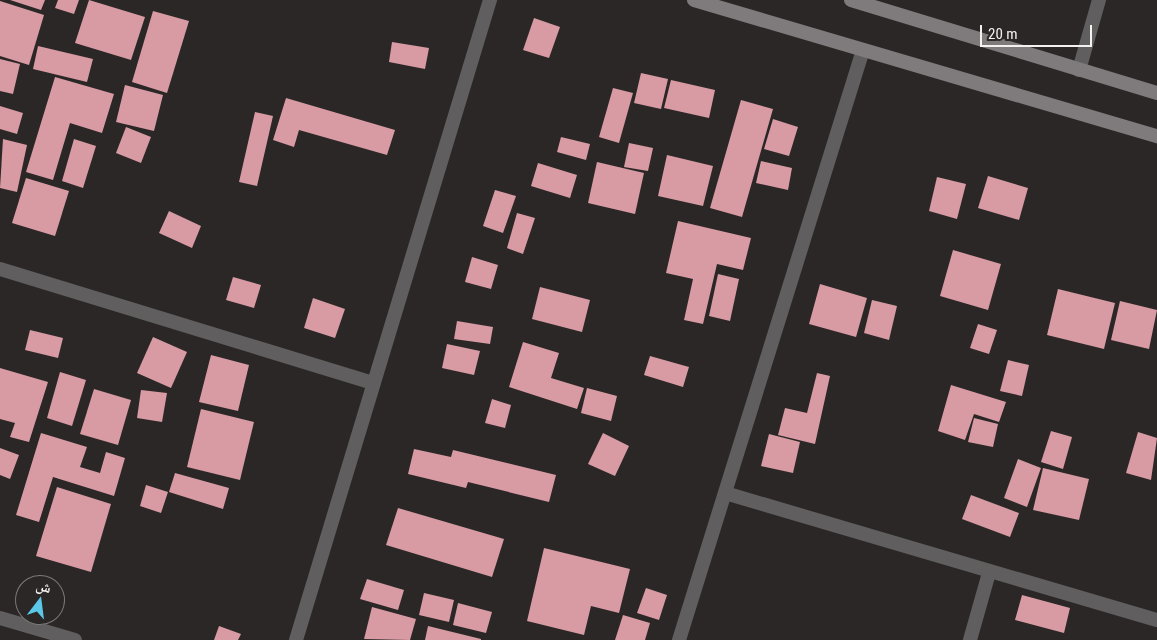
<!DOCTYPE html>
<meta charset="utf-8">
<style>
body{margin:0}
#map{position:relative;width:1157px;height:640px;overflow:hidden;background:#2b2727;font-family:"Roboto Condensed","Noto Naskh Arabic",sans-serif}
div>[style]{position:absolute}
.building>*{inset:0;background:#d89ba4}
.minor>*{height:14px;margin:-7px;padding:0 7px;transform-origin:7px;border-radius:7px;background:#605e5e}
.secondary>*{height:14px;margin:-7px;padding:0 7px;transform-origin:7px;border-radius:7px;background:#7f7b7c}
span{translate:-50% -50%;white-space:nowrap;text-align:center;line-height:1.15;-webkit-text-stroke:5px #2b2727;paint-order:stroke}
.north{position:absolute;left:15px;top:575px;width:50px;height:50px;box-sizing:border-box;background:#2b2727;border:1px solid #7b7878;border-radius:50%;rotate:15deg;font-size:14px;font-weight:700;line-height:20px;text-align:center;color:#f4f1f1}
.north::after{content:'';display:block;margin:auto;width:18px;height:22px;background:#5bc8e7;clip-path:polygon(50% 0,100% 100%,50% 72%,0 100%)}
.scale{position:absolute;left:980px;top:25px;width:112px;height:22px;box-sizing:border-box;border:2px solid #f4f1f1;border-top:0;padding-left:6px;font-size:15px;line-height:18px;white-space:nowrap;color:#f4f1f1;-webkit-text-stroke:4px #2b2727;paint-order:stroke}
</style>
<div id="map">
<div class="building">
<i style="clip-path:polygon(10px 0,45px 0,41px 10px)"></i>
<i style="clip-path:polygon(58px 0,79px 0,74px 14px,55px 8px)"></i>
<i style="clip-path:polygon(89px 0,145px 17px,131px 60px,75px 43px)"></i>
<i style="clip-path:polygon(0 1px,44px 15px,29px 65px,0 56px)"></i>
<i style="clip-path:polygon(153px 11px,189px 21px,167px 93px,132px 82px)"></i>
<i style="clip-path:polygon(534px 18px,560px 27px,549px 58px,523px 50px)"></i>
<i style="clip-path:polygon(392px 42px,429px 48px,425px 69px,389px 62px)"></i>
<i style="clip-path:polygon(38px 46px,93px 59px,87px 82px,33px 69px)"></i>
<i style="clip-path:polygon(0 59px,20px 64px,13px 94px,0 91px)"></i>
<i style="clip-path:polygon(641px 73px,668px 79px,661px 109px,634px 103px)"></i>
<i style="clip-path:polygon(55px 77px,114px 94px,102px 133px,70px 123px,53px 180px,26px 172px)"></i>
<i style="clip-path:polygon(671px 80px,715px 90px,709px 118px,664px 108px)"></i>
<i style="clip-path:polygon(125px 85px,163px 95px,154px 131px,116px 122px)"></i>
<i style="clip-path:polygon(613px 88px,633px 93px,619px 143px,599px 137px)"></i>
<i style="clip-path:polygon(286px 98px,395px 130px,387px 155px,299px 130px,294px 147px,273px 140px)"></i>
<i style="clip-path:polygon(741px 100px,773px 109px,742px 217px,710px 208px)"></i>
<i style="clip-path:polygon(0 106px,23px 113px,17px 134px,0 129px)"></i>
<i style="clip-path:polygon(255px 112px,273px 116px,257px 186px,239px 182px)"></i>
<i style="clip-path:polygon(773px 119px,798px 127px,789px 156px,764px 149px)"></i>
<i style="clip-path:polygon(126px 127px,151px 137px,141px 163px,116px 153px)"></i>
<i style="clip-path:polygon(561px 137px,590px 144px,586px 160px,557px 152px)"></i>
<i style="clip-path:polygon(3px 139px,27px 145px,17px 192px,0 188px)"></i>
<i style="clip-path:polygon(74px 139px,96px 146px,83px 188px,62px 181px)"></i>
<i style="clip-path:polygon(629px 143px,653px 148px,648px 171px,624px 167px)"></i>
<i style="clip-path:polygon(667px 155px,713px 166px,703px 206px,658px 196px)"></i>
<i style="clip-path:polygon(761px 161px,792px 168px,788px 190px,756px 183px)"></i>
<i style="clip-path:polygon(597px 162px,644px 173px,635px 214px,588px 203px)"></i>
<i style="clip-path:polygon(538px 163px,577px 175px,570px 198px,531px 186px)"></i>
<i style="clip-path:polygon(988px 176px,1028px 188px,1019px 220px,978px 208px)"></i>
<i style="clip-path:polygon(937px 177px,966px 184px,957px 219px,929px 211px)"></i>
<i style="clip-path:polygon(26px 178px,69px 191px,55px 236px,12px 223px)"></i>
<i style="clip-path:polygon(495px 190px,516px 196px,503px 233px,483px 226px)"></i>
<i style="clip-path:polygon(169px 211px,201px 226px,192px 248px,159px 233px)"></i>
<i style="clip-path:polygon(517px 213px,535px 218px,523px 254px,507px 248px)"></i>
<i style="clip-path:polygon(678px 221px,751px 238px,743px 270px,717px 264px,703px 324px,684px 320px,693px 279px,666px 273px)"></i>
<i style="clip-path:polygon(953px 250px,1001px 264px,988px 310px,940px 296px)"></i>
<i style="clip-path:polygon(472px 257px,498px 265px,491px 289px,465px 282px)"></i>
<i style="clip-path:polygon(718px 274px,739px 279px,730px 321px,709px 316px)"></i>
<i style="clip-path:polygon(233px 277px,261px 285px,254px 308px,226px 300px)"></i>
<i style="clip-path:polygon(820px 284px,867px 298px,856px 337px,809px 324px)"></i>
<i style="clip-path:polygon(540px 287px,590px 300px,582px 332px,532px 319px)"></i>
<i style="clip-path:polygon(1058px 289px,1115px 303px,1104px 349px,1047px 335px)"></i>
<i style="clip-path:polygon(313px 298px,345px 309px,335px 338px,304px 328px)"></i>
<i style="clip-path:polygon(872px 300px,897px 306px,889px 340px,864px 333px)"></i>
<i style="clip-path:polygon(1120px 301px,1157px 310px,1149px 349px,1111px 340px)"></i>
<i style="clip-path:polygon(457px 321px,493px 327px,490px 344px,454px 339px)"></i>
<i style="clip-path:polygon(978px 324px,997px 330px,989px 354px,970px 348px)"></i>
<i style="clip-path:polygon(30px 330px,63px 338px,58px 358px,25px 350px)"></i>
<i style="clip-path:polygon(153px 337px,187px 352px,171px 388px,137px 373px)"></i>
<i style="clip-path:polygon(523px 342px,559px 353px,551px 378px,584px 388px,577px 409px,509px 387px)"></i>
<i style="clip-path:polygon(447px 344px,480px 351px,474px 375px,442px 368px)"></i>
<i style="clip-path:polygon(211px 355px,249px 365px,238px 411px,199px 402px)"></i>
<i style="clip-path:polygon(650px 356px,689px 367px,683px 387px,644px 375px)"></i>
<i style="clip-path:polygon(1008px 360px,1029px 365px,1022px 396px,1000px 391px)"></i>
<i style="clip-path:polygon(0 368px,48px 382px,29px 442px,10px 437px,15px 423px,0 419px)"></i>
<i style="clip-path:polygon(60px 372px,86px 380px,72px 426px,47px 418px)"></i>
<i style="clip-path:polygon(817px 373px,830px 376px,815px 444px,778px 435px,785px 408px,807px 413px)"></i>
<i style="clip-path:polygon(951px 385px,1006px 402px,999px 422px,974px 414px,965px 440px,938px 431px)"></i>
<i style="clip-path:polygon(587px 388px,617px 396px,611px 421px,581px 413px)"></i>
<i style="clip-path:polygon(94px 389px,131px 400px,118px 445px,80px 434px)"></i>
<i style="clip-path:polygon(141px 390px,167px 393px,162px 422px,137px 418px)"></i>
<i style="clip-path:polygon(492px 399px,511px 405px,505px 428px,485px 423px)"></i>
<i style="clip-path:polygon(201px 409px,254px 422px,240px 480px,187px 467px)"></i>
<i style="clip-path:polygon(974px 418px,998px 424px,993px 447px,968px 442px)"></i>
<i style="clip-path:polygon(1051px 431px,1072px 437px,1063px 469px,1041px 462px)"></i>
<i style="clip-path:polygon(1138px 432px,1157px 438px,1151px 480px,1126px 473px)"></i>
<i style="clip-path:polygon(41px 433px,87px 447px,80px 467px,100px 473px,106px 452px,125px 458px,114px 496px,53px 477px,39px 522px,16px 515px)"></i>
<i style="clip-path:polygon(603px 433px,629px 446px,615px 476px,588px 464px)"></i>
<i style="clip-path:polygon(769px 434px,800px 442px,793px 473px,761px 466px)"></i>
<i style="clip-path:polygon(0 448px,19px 455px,10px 479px,0 475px)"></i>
<i style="clip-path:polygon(414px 449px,451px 457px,453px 450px,556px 475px,549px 502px,468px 482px,466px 488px,408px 474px)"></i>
<i style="clip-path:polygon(1018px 459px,1041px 468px,1027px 507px,1004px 498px)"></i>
<i style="clip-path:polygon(1043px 468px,1089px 479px,1079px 520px,1033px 510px)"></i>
<i style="clip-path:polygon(175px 473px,229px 488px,223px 509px,169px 492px)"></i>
<i style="clip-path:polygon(146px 485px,168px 492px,161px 513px,140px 506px)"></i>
<i style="clip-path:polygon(57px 487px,111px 504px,91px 572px,36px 556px)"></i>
<i style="clip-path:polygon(971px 495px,1019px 513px,1010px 537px,962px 519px)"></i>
<i style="clip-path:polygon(398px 508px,504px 539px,492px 577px,386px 545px)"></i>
<i style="clip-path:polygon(544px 548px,630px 569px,619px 613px,591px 606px,584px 635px,527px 621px)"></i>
<i style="clip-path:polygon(367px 579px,404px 590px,398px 610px,360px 599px)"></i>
<i style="clip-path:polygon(646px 588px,667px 595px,659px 620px,637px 613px)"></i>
<i style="clip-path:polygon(424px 593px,454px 600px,449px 622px,419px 615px)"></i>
<i style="clip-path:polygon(1022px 595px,1070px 608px,1064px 633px,1015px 620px)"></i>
<i style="clip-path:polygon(458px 603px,492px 612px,486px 633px,453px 625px)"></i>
<i style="clip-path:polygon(372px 607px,416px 619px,410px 640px,364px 639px)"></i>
<i style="clip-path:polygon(623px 615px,650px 623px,645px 640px,615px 640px)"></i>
<i style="clip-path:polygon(219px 626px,241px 634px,238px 640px,214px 640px)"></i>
<i style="clip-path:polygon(428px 626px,481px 639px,481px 640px,425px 640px)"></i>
</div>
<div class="minor">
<i style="left:1079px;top:70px;width:73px;rotate:-74.1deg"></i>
<i style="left:0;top:269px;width:390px;rotate:17deg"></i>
<i style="left:725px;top:493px;width:450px;rotate:16.4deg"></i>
<i style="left:0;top:618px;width:78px;rotate:16.3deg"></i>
<i style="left:296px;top:640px;width:669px;rotate:-73.14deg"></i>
<i style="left:679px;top:640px;width:618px;rotate:-72.68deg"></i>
<i style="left:970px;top:640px;width:70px;rotate:-74.2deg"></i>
</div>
<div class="secondary">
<i style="left:694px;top:0;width:483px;rotate:16.4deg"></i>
<i style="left:851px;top:0;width:320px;rotate:16.9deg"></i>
</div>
<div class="north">ش</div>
<div class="scale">20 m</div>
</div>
